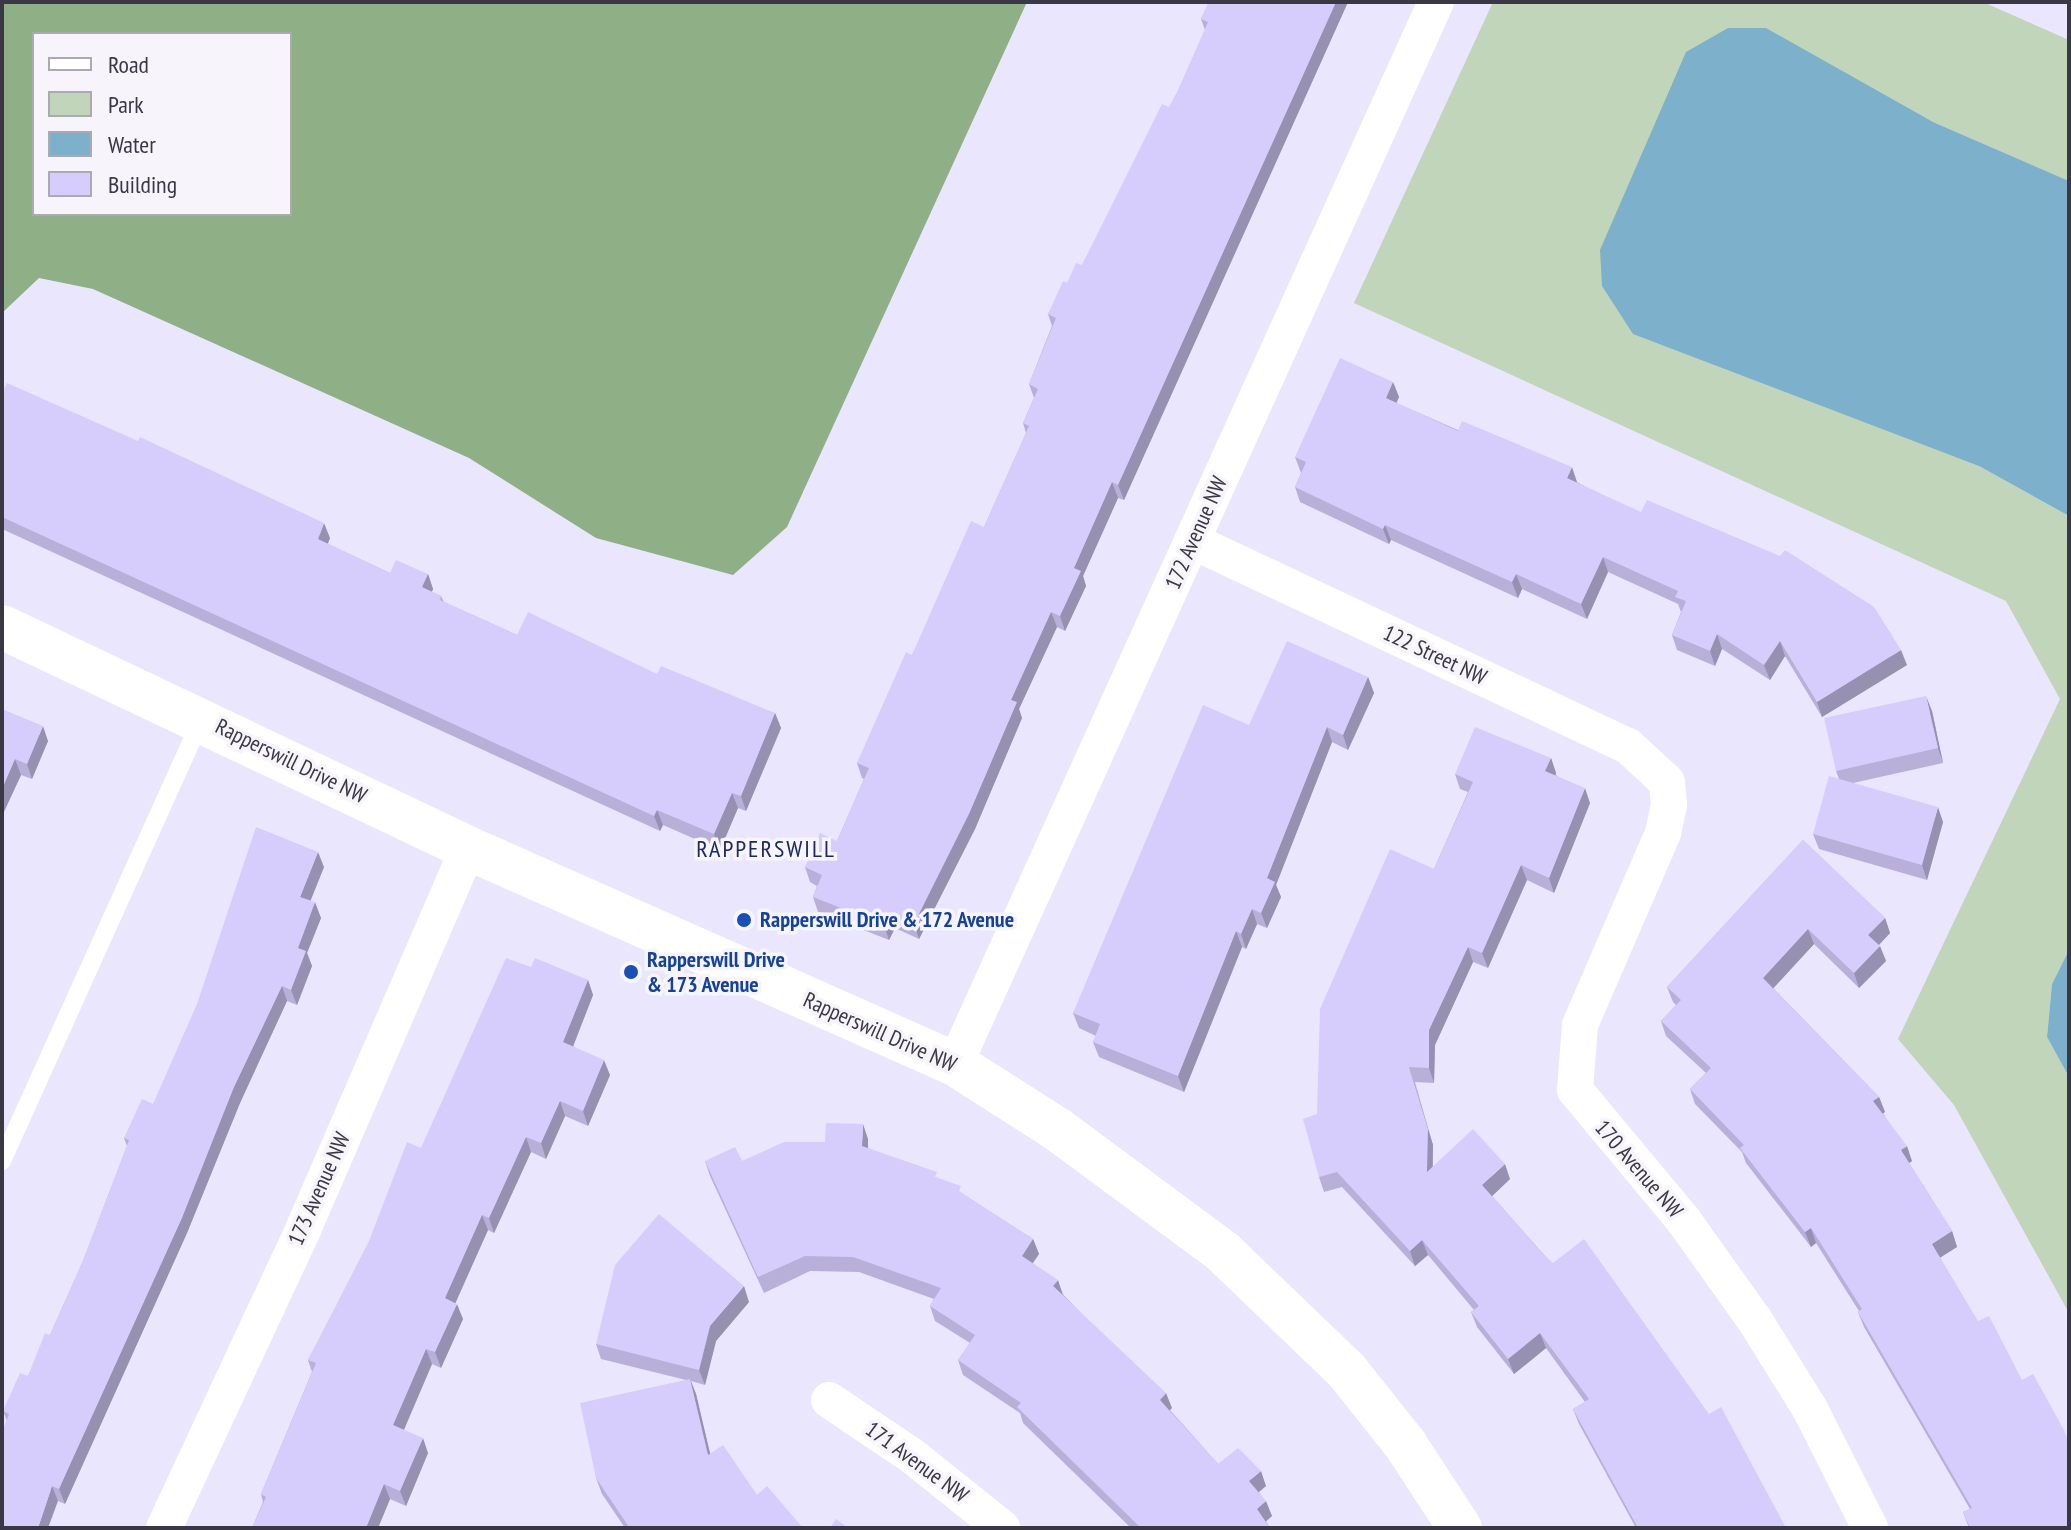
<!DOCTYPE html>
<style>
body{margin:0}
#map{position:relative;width:2071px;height:1530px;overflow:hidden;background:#eae6fd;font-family:"PT Sans Narrow",sans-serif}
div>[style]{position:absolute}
.green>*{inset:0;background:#c0d5ba}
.forest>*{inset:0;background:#8faf87}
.water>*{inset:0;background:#7cb0cb}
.lane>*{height:18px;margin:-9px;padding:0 9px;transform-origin:9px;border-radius:9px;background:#fff}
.street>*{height:36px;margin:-18px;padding:0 18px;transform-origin:18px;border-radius:18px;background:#fff}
.secondary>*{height:44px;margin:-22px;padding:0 22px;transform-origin:22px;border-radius:22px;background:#fff}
.wall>*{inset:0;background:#b9b0da}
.shaded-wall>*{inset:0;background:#9690b1}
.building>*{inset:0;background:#d7cdfd}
.dots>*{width:22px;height:22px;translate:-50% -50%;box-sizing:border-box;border:4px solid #f7f5fb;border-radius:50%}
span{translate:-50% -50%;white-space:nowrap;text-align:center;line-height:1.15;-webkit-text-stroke:7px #f7f5fb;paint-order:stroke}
.street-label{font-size:22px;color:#3a3844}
.transit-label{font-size:22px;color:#164399;font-weight:700}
.left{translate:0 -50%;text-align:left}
.neighbourhood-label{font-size:24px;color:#1b2b62;letter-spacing:2px}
.frame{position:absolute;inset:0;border:4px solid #3a3844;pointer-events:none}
.legend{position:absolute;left:32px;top:32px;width:260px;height:184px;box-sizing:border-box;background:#f7f5fb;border:2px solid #aba9b2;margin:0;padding:10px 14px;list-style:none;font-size:24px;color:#3a3844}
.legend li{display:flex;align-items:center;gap:16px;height:40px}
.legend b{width:40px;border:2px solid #aba9b2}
</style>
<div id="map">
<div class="green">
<i style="clip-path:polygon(1493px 2px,1983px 2px,2069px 40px,2069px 181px,1933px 122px,1979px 466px,2069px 516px,2069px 950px,2052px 984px,2047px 1037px,2069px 1077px,2069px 1313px,1954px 1105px,1898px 1039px,2060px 699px,2006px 601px,1354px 303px)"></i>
</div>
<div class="forest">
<i style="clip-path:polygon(evenodd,2px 2px,1027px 2px,787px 527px,733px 575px,596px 538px,469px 458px,93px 289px,39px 278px,2px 313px,2px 2px,34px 34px,290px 34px,290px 214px,34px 214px,34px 34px)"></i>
</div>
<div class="water">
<i style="clip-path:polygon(1728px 28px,1766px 28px,1933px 122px,2069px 181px,2069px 516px,1979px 466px,1633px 334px,1602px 286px,1600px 250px,1686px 52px)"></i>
<i style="clip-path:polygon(2069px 950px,2069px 1077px,2047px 1037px,2052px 984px)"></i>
</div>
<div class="lane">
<i style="left:2px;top:1161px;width:485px;rotate:-65.7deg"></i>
</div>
<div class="street">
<i style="left:1192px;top:541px;width:482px;rotate:25.2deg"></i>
<i style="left:1628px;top:746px;width:53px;rotate:42.7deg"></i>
<i style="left:1667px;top:782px;width:23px;rotate:85deg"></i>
<i style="left:1669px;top:805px;width:29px;rotate:102deg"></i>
<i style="left:1663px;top:833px;width:209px;rotate:113.4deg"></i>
<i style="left:1580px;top:1025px;width:65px;rotate:94.4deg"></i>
<i style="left:1575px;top:1090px;width:170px;rotate:50.2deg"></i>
<i style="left:1684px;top:1221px;width:120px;rotate:54.5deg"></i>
<i style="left:1754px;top:1319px;width:106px;rotate:58.1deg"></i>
<i style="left:1810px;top:1409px;width:133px;rotate:63.2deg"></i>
<i style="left:955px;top:1064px;width:1166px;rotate:-65.63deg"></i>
<i style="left:829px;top:1400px;width:99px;rotate:33.9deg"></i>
<i style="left:911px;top:1455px;width:117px;rotate:38.7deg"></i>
<i style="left:164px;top:1528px;width:334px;rotate:-65deg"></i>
<i style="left:305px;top:1225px;width:411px;rotate:-66.6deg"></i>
</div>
<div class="secondary">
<i style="left:2px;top:627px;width:516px;rotate:25.37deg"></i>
<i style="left:468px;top:848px;width:533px;rotate:23.92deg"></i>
<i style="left:955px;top:1064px;width:121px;rotate:32.5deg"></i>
<i style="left:1057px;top:1129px;width:207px;rotate:36.5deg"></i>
<i style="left:1223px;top:1252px;width:172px;rotate:43.8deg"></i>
<i style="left:1347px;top:1371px;width:93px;rotate:51.5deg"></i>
<i style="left:1405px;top:1444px;width:100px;rotate:56.8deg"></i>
</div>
<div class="wall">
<i style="clip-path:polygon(1209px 2px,1348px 2px,1124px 500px,1118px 498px,1083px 576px,1086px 586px,1065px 631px,1057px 627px,1019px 709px,1022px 718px,975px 829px,919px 939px,895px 928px,889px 940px,818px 912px,813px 897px,817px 886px,810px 882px,805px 867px,837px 841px,864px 779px,862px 778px,857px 763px,912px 655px,984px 527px,1026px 433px,1023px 423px,1034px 398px,1029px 384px,1052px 326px,1048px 314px,1067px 283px,1082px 265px,1177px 93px,1205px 30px,1201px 19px)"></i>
<i style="clip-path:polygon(1393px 382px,1399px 397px,1396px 403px,1577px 482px,1907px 665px,1822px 717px,1785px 656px,1770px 680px,1722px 649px,1715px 666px,1677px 650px,1672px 635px,1681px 612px,1678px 604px,1608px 572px,1587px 619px,1522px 589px,1518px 598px,1391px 540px,1389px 544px,1300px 502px,1295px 487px,1301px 473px,1295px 457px)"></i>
<i style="clip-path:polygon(2px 394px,330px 538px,328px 544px,390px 573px,428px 574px,433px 589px,432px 592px,441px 596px,444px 602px,517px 635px,657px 674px,775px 713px,781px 728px,746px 811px,738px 808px,720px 850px,663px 825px,660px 831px,2px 529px)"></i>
<i style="clip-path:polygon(1368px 677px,1374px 693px,1348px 750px,1332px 742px,1276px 885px,1281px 897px,1267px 928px,1257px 924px,1246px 949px,1242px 947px,1184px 1092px,1099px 1057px,1093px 1042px,1096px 1036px,1079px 1028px,1073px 1013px,1249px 725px)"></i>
<i style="clip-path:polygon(2px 709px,48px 741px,32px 779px,21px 775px,2px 816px)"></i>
<i style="clip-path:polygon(1932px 711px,1943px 763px,1853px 783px,1943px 822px,1927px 880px,1819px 849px,1813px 834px,1839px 779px,1836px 771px)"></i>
<i style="clip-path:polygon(1551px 758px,1556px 773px,1556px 775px,1590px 803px,1554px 893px,1527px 880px,1488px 968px,1473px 962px,1435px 1045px,1434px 1083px,1415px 1082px,1433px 1145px,1433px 1167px,1510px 1179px,1492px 1196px,1786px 1528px,1636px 1528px,1579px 1424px,1573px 1409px,1585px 1402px,1546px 1348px,1514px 1374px,1477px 1327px,1471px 1312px,1474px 1310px,1428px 1255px,1415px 1266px,1342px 1187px,1324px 1192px,1319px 1177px,1317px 1114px,1434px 869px,1468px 792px,1460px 789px,1455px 774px)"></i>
<i style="clip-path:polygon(1803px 840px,1885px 918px,1890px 933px,1879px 945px,1886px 961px,1859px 988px,1814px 944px,1773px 988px,1879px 1097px,1885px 1112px,1883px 1113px,1912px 1161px,1909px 1163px,1952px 1231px,1957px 1247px,1940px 1257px,2069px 1528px,1969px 1528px,1963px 1512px,1970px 1509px,1864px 1327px,1858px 1312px,1859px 1311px,1816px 1243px,1811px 1247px,1746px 1163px,1742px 1152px,1695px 1104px,1690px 1089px,1706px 1073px,1666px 1036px,1661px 1021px,1676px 1005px,1673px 1002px,1667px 987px)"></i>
<i style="clip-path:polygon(324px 867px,310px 901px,321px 918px,307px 953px,312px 966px,297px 1005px,287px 1001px,240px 1103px,187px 1233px,65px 1504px,58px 1501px,7px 1421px,3px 1411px,28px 1376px,50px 1335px,83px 1261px,127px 1146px,124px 1138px,153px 1104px)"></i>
<i style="clip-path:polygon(531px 967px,588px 980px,593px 995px,573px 1046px,610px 1075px,588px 1126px,565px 1116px,546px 1159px,531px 1152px,494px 1233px,488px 1230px,455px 1303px,463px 1319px,441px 1368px,432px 1364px,404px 1430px,428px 1453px,406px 1506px,390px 1499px,378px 1528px,252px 1528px,263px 1502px,261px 1494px,312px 1372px,308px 1360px,421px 1148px)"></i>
<i style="clip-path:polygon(868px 1139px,868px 1148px,939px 1179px,1033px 1239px,1039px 1254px,1033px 1263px,1172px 1408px,1170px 1410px,1218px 1464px,1266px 1486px,1259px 1492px,1272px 1516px,1266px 1521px,1270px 1528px,1131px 1528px,1023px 1423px,1020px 1413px,963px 1375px,958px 1360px,970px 1343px,935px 1321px,930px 1306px,934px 1299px,859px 1272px,810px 1271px,764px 1293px,710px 1176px,705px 1161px,742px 1161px,825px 1142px)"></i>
<i style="clip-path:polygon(749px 1302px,716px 1341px,705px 1385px,691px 1381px,696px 1394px,710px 1454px,757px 1495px,803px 1528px,625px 1528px,602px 1494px,596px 1478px,686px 1380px,601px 1359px,596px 1344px)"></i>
</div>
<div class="shaded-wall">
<i style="clip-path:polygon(1336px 2px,1348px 2px,1124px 500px,1118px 485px)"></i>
<i style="clip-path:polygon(1393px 382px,1399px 397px,1392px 413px,1386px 398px)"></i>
<i style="clip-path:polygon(1572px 467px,1577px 482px,1572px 494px,1567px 478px)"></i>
<i style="clip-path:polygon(1112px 482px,1118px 498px,1083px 576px,1086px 586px,1065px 631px,1060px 616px,1074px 568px)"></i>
<i style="clip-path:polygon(324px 523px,330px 538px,323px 554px,318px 539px)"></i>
<i style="clip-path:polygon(1385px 525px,1391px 540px,1389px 544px,1383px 529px)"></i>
<i style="clip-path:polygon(1603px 557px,1608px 572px,1587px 619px,1581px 604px)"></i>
<i style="clip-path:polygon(428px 574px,433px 589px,427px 602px,422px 587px)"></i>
<i style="clip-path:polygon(1516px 574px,1522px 589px,1518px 598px,1512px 582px)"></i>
<i style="clip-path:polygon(1051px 612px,1057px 627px,1019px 709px,1022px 718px,975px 829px,919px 939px,914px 924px,1011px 700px)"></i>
<i style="clip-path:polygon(1717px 634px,1722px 649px,1715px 666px,1710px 651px)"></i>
<i style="clip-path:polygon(1780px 641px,1785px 656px,1770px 680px,1764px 665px)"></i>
<i style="clip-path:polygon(1901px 650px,1907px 665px,1822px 717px,1817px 702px)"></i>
<i style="clip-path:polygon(1368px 677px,1374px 693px,1348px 750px,1343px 735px)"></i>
<i style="clip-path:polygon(1926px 696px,1932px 711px,1943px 763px,1938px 748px)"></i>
<i style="clip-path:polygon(775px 713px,781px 728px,746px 811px,741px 796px)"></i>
<i style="clip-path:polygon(43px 726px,48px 741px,32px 779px,27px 764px)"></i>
<i style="clip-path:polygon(1327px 727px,1332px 742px,1276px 885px,1281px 897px,1267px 928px,1261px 913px,1267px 878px)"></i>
<i style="clip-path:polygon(1551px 758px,1556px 773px,1551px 786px,1545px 771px)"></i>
<i style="clip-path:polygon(15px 759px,21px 775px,2px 816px,2px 789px)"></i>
<i style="clip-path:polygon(1585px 788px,1590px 803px,1554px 893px,1549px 878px)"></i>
<i style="clip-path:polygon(732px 793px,738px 808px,720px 850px,714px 834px)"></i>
<i style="clip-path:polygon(1938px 807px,1943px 822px,1927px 880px,1922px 865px)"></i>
<i style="clip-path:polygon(657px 810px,663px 825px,660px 831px,654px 816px)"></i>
<i style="clip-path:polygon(318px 852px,324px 867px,306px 912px,300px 897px)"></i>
<i style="clip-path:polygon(1521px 865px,1527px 880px,1488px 968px,1482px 953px)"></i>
<i style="clip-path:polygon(315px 902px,321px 918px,307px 953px,312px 966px,297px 1005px,291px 990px,298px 948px)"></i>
<i style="clip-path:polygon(1252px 909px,1257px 924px,1246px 949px,1241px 934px)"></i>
<i style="clip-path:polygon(889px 913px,895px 928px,889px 940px,884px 925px)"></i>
<i style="clip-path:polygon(1885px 918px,1890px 933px,1874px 950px,1868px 935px)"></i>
<i style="clip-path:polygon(1808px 929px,1814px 944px,1769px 993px,1763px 978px)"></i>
<i style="clip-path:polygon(1236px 931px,1242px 947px,1184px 1092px,1178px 1076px)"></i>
<i style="clip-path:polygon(1880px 946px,1886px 961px,1859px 988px,1854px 973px)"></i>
<i style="clip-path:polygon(1468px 947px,1473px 962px,1435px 1045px,1434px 1083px,1429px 1068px,1429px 1030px)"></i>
<i style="clip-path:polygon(588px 980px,593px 995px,569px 1057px,563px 1042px)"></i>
<i style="clip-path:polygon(282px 986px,287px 1001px,240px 1103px,187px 1233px,65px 1504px,59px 1489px,234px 1087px)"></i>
<i style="clip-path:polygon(604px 1060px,610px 1075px,588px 1126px,583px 1111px)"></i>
<i style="clip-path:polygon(1409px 1067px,1433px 1145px,1432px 1187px,1427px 1172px)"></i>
<i style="clip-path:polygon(1879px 1097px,1885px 1112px,1879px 1116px,1873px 1101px)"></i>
<i style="clip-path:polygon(560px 1101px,565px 1116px,546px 1159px,541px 1143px)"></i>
<i style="clip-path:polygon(863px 1124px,868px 1139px,868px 1161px,862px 1146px)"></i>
<i style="clip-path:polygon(526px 1137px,531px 1152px,494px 1233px,489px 1218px)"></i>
<i style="clip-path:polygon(1907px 1146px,1912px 1161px,1906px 1165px,1901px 1150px)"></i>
<i style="clip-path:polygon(1505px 1164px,1510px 1179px,1488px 1200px,1482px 1185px)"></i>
<i style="clip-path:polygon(482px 1215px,488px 1230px,451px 1313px,445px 1298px)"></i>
<i style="clip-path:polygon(1811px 1228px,1816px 1243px,1811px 1247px,1805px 1232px)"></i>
<i style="clip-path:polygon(1952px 1231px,1957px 1247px,1938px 1259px,1932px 1244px)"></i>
<i style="clip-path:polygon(1033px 1239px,1039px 1254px,1027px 1271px,1022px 1256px)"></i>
<i style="clip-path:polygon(1422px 1240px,1428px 1255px,1415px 1266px,1410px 1251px)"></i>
<i style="clip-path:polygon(1058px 1280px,1063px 1295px,1053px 1286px)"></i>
<i style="clip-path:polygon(744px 1286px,749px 1302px,716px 1341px,705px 1385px,699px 1370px,710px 1326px)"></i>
<i style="clip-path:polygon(457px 1304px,463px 1319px,441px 1368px,435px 1352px)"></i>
<i style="clip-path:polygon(1540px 1333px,1546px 1348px,1514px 1374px,1508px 1359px)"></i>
<i style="clip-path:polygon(426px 1349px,432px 1364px,399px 1441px,393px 1425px)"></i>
<i style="clip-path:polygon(690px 1379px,696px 1394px,714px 1470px,708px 1455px)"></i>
<i style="clip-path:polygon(1166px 1393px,1172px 1408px,1165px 1415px,1160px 1400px)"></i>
<i style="clip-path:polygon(423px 1438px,428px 1453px,406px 1506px,400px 1491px)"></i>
<i style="clip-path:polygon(1261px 1471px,1266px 1486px,1254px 1496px,1249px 1481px)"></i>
<i style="clip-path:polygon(384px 1484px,390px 1499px,378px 1528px,366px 1528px)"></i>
<i style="clip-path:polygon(52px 1486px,58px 1501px,48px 1528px,38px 1528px)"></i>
<i style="clip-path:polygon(1266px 1501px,1272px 1516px,1263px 1524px,1257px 1509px)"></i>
</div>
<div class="building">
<i style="clip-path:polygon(1209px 2px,1336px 2px,1118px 485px,1112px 482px,1074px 568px,1081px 571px,1060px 616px,1051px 612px,1011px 700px,1017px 702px,969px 814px,914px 924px,889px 913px,884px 925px,813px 897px,822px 875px,805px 867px,820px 833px,837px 841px,869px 768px,857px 763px,906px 652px,912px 655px,971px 521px,984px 527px,1029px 426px,1023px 423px,1038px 389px,1029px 384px,1056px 318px,1048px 314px,1063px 281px,1067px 283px,1076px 263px,1082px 265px,1162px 104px,1169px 107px,1177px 93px,1208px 22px,1201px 19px)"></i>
<i style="clip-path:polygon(1340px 358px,1393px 382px,1386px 398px,1458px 431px,1462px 421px,1572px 467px,1567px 478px,1641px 512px,1647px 500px,1780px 556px,1785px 550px,1874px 607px,1901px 650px,1817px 702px,1780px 641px,1764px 665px,1717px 634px,1710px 651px,1672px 635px,1686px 601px,1675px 597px,1678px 591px,1603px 557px,1581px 604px,1516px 574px,1512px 582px,1385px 525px,1383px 529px,1295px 487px,1306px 462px,1295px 457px)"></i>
<i style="clip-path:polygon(7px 383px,138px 441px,140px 437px,324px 523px,318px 539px,390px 573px,396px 560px,428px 574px,422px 587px,441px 596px,440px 600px,517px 635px,528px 612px,657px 674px,661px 666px,775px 713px,741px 796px,732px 793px,714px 834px,657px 810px,654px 816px,2px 517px,2px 394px)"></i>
<i style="clip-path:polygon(1287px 641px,1368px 677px,1343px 735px,1327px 727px,1267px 878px,1275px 882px,1261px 913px,1252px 909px,1241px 934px,1236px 931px,1178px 1076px,1093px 1042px,1100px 1024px,1073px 1013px,1203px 705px,1249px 725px)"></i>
<i style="clip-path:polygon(1926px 696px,1938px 748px,1836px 771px,1824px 718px)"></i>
<i style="clip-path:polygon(2px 709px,43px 726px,27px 764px,15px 759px,2px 789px)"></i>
<i style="clip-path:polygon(1475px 727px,1551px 758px,1545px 771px,1585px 788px,1549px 878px,1521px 865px,1482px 953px,1468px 947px,1429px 1030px,1429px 1068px,1409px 1067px,1428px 1129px,1427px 1172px,1473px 1129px,1505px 1164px,1482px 1185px,1543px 1254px,1553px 1263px,1584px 1239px,1709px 1414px,1721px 1407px,1786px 1528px,1638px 1528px,1573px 1409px,1589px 1399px,1540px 1333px,1508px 1359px,1471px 1312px,1479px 1306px,1422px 1240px,1410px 1251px,1337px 1172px,1319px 1177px,1303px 1119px,1317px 1114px,1320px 1009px,1390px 849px,1434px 869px,1473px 782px,1455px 774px)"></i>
<i style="clip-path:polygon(1829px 776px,1938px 807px,1922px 865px,1813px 834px)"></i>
<i style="clip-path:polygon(256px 827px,318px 852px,300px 897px,315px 902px,298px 948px,306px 951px,291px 990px,282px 986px,234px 1087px,182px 1218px,59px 1489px,52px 1486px,38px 1528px,2px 1528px,2px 1432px,9px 1414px,3px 1411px,20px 1373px,28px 1376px,45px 1333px,50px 1335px,83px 1261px,129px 1140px,124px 1138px,142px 1099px,153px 1104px,197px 1004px)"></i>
<i style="clip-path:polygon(1803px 840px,1885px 918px,1868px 935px,1880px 946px,1854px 973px,1808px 929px,1763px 978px,1879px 1097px,1873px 1101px,1907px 1146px,1901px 1150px,1952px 1231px,1932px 1244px,1978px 1321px,1989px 1316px,2022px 1380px,2033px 1374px,2064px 1430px,2069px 1443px,2069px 1528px,1970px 1528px,1963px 1512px,1972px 1508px,1858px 1312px,1862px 1309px,1811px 1228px,1805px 1232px,1740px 1148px,1744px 1145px,1690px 1089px,1711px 1068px,1661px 1021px,1681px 1000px,1667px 987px)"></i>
<i style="clip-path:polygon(506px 958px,531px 967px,535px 958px,588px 980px,563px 1042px,604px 1060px,583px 1111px,560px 1101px,541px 1143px,526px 1137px,489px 1218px,482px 1215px,445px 1298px,457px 1304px,435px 1352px,426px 1349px,393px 1425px,423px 1438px,400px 1491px,384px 1484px,366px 1528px,252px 1528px,266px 1497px,261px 1494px,316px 1363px,308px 1360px,369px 1241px,407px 1142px,421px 1148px)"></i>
<i style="clip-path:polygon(826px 1123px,863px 1124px,862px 1146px,937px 1172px,935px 1177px,961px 1186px,959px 1191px,1033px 1239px,1022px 1256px,1058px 1280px,1053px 1286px,1166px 1393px,1160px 1400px,1218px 1464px,1238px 1448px,1261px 1471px,1249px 1481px,1266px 1501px,1257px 1509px,1270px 1528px,1141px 1528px,1017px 1407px,1021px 1403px,958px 1360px,975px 1335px,930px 1306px,941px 1288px,853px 1257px,805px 1256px,758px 1277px,705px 1161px,735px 1147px,742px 1161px,784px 1142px,825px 1142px)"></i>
<i style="clip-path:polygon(659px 1214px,744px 1286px,710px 1326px,699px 1370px,596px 1344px,615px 1265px)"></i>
<i style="clip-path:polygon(690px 1379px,708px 1455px,723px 1445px,757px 1495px,767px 1486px,803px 1528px,628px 1528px,629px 1527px,596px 1478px,580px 1403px)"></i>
<i style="clip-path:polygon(836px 1519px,848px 1528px,830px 1528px)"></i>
</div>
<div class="dots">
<i style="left:744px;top:920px;background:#1a4fb4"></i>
<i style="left:631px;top:972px;background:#1a4fb4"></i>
</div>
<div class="street-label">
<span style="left:1196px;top:533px;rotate:-66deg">172 Avenue NW</span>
<span style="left:1435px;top:655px;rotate:25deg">122 Street NW</span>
<span style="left:291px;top:761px;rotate:26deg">Rapperswill Drive NW</span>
<span style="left:880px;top:1032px;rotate:24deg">Rapperswill Drive NW</span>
<span style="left:1639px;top:1169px;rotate:49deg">170 Avenue NW</span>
<span style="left:319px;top:1189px;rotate:-66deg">173 Avenue NW</span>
<span style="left:917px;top:1462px;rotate:36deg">171 Avenue NW</span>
</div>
<div class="transit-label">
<span class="left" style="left:760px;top:920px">Rapperswill Drive &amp; 172 Avenue</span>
<span class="left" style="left:647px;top:972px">Rapperswill Drive<br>&amp; 173 Avenue</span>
</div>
<div class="neighbourhood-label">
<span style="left:766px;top:849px">RAPPERSWILL</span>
</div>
<div class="frame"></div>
<ul class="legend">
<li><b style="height:10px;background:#fff"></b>Road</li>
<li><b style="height:22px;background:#c0d5ba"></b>Park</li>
<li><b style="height:22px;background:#7cb0cb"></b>Water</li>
<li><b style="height:22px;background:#d7cdfd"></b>Building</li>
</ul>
</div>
